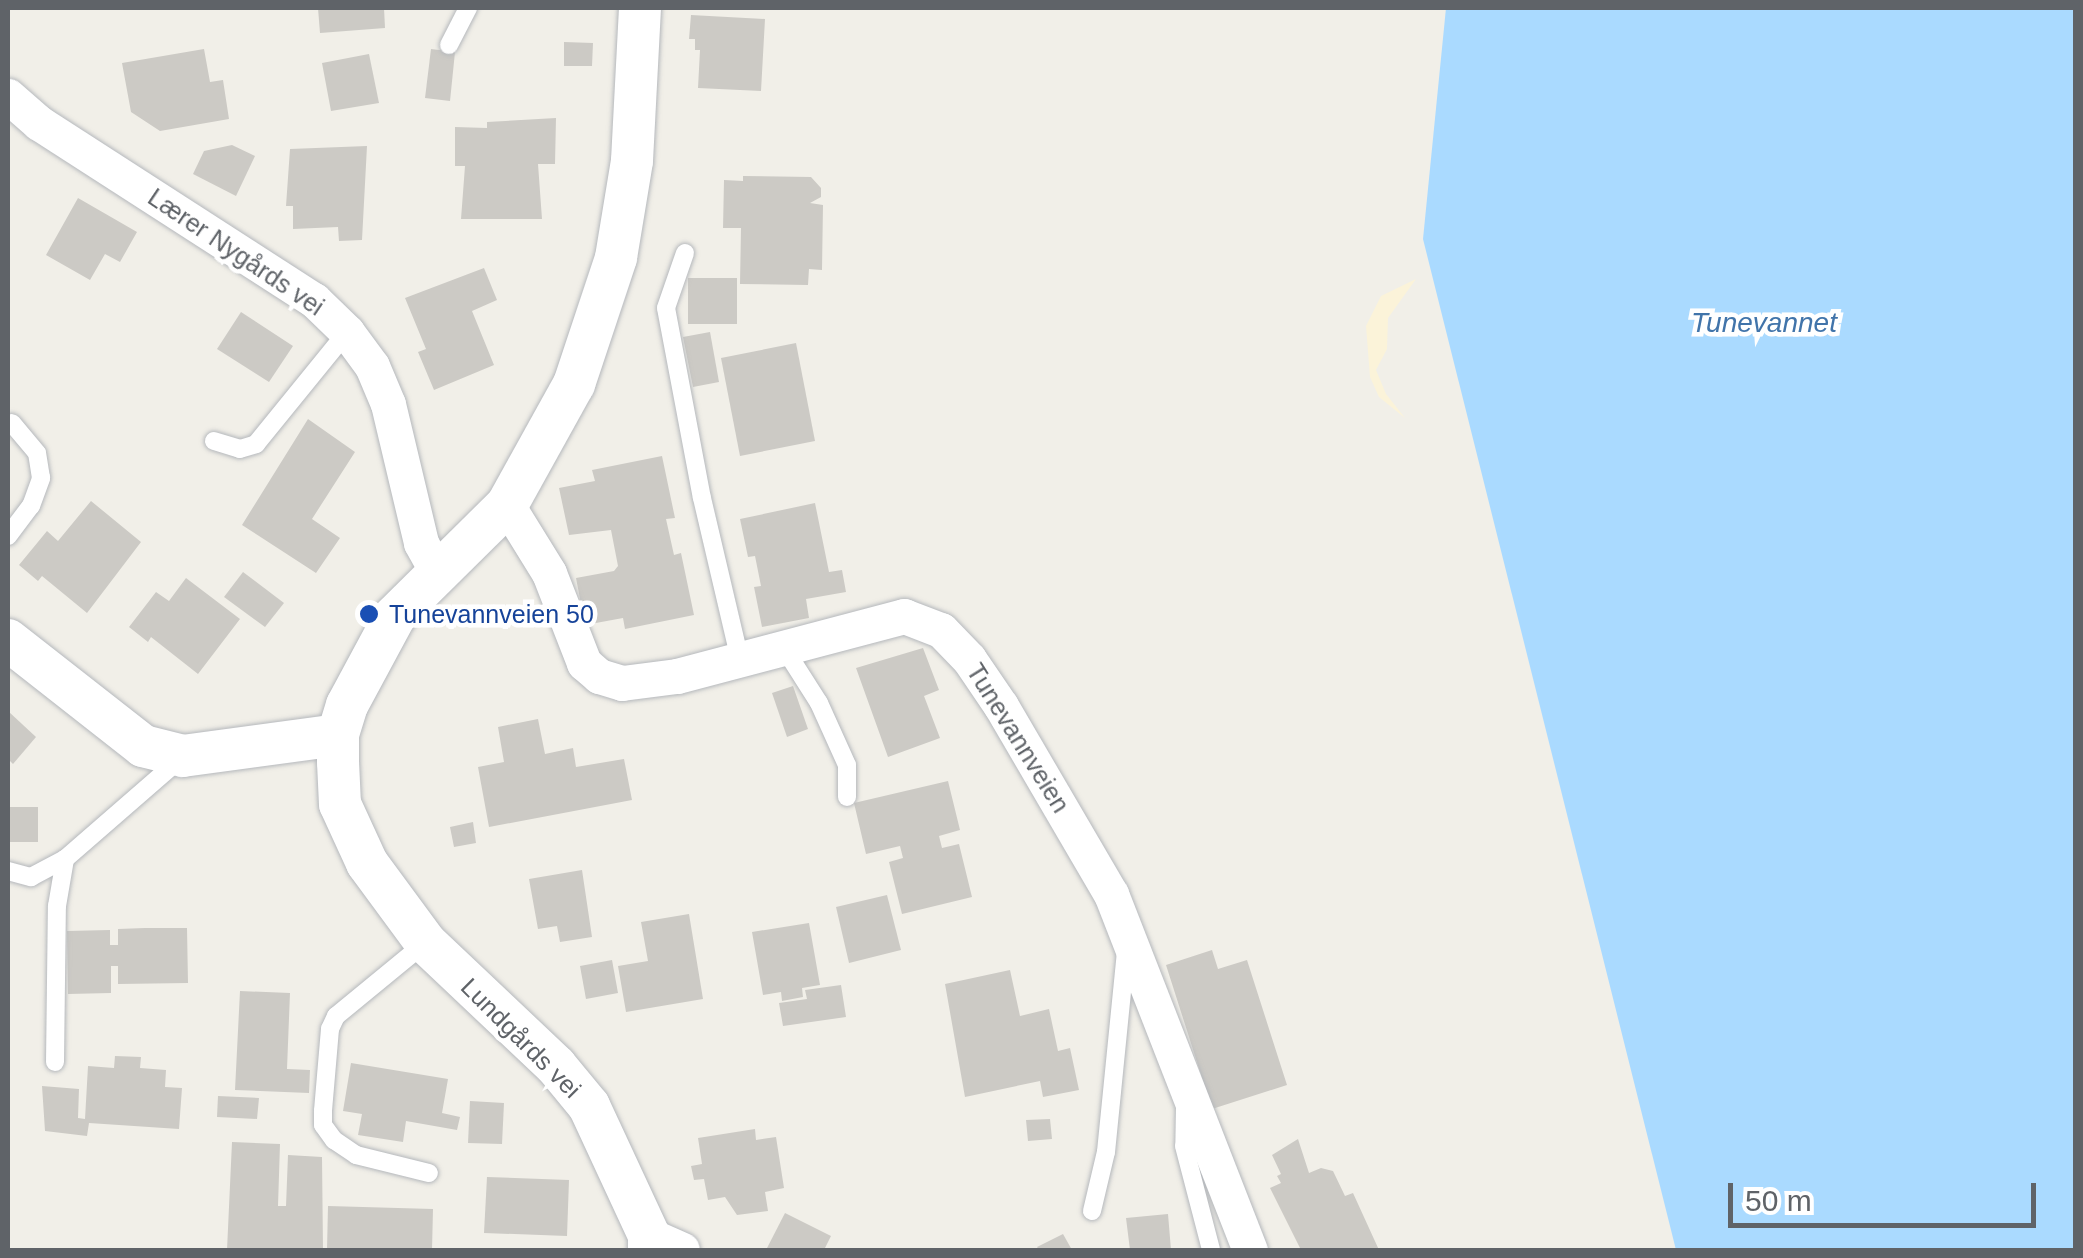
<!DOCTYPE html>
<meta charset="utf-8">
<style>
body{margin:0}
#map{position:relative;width:2083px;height:1258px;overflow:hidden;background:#f1efe8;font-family:Arial,sans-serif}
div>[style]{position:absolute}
.sand>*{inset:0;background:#fbf3d9}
.water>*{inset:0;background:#aadaff}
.building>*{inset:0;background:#cccac5}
.roads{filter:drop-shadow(0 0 2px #b5b8bc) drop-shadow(0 0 2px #b5b8bc)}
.service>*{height:18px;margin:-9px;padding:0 9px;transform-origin:9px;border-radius:9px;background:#fff}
.minor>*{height:35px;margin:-17.5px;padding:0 17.5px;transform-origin:17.5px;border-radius:17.5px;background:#fff}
.tertiary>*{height:42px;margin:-21px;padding:0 21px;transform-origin:21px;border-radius:21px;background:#fff}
.dots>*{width:28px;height:28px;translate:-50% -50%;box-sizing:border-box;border:5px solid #fff;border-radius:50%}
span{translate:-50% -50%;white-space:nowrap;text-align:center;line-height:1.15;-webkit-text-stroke:9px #fff;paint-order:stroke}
.street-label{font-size:25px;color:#5f6368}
.transit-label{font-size:25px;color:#164399}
.left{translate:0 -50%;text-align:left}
.water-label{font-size:28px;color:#4174aa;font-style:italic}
.frame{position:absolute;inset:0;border:10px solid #5f6368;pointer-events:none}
.scale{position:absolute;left:1728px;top:1183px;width:308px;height:45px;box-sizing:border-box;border:5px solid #5f6368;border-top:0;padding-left:12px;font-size:30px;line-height:35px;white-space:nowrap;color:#5f6368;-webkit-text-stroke:8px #fff;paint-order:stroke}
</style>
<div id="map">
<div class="sand">
<i style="clip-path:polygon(1416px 279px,1388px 318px,1387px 349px,1376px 370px,1386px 394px,1405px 418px,1379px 397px,1370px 377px,1366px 326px,1381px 296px)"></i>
</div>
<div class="water">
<i style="clip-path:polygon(1446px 8px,2075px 8px,2075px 1250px,1676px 1250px,1423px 239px)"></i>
</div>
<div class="building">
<i style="clip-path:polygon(318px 8px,384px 8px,385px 28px,320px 33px)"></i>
<i style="clip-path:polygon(691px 15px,765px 19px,761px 91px,698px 88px,700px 50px,695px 50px,695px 39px,689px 39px)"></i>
<i style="clip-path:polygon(564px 42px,593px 43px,592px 66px,564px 66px)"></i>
<i style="clip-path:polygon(204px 49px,210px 82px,223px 80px,229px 119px,160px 131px,131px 112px,122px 63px)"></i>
<i style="clip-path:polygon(431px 49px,455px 52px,450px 101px,425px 98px)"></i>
<i style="clip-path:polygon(369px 54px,379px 103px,331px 111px,322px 63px)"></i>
<i style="clip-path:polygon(556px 118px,555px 164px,538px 164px,542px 219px,461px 219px,465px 166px,455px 166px,455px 127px,487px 128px,487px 122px)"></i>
<i style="clip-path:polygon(232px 145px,255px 156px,236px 196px,193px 174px,204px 151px)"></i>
<i style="clip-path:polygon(367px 146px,362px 240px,339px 241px,338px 227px,293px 229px,293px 206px,286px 206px,290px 149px)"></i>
<i style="clip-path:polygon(743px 176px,811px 177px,821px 188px,821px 197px,810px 203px,823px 205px,822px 270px,809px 269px,808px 285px,740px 284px,741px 228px,723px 228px,724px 180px,743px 181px)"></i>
<i style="clip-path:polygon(78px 198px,137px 232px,120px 262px,105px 254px,90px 280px,46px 255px)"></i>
<i style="clip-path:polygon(484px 268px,497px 300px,472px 311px,494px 365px,434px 390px,418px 352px,426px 349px,405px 298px)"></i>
<i style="clip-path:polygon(688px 278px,737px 278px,737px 324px,688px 324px)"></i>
<i style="clip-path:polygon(241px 312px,293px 346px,269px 382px,217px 349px)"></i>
<i style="clip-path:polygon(710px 332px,719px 382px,693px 387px,683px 337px)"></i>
<i style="clip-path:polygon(796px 343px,815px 441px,740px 456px,721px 358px)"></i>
<i style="clip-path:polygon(308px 419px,355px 452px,312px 519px,340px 538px,316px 573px,242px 525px)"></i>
<i style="clip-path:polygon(662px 456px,675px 518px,666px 519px,674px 555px,681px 553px,694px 615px,625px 629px,623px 618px,585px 625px,576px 578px,614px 571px,618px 566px,611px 530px,569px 535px,559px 488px,595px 481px,592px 470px)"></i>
<i style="clip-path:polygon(91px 501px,141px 542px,87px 613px,42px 576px,38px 581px,19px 565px,47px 531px,58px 541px)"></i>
<i style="clip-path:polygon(815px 503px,829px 572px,842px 570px,846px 592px,806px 599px,809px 618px,762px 627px,754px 587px,761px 586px,755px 556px,748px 557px,740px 519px)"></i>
<i style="clip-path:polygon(243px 572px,284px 603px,265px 627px,224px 597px)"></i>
<i style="clip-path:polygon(186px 578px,240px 619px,198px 674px,151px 637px,148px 642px,129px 627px,156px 592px,169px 601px)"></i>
<i style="clip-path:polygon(923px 648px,939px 690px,924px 696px,940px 738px,888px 757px,856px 668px)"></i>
<i style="clip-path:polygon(793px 686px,808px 729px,787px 737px,772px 693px)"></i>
<i style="clip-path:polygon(8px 711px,36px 737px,13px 764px,8px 759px)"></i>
<i style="clip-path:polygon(538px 719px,545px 754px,573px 748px,576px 767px,624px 759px,632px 800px,489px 827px,478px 767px,504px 762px,498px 727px)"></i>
<i style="clip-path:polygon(948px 781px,960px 830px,939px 836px,942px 848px,959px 844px,972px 897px,902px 914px,889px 862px,903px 858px,900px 846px,866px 854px,854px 803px)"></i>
<i style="clip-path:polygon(8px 807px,38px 807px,38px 842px,8px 842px)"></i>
<i style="clip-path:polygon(473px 822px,476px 843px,454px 847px,450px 827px)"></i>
<i style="clip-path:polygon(582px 870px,592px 937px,560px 942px,557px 926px,538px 929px,529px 879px)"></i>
<i style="clip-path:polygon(887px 895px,901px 950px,849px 963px,836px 907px)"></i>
<i style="clip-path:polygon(689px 914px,703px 999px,626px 1012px,618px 966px,648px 961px,641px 922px)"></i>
<i style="clip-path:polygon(809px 923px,820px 985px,802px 988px,803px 997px,782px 1001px,781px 992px,763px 995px,752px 932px)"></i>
<i style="clip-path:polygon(145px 928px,187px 928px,188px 983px,118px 984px,118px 966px,111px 966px,111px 993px,68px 994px,67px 931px,110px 930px,110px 945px,118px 945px,118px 929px)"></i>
<i style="clip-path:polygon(1212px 950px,1218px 969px,1247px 960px,1287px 1085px,1212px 1109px,1166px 965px)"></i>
<i style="clip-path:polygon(612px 960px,618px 993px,586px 999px,580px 966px)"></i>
<i style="clip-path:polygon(1010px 970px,1020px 1016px,1049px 1009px,1058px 1051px,1070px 1048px,1079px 1090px,1043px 1097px,1040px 1081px,965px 1097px,945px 984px)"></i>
<i style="clip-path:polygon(841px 985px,846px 1017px,783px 1026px,779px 1003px,807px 999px,805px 990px)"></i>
<i style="clip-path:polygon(240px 991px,290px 993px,287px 1069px,310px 1070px,309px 1093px,235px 1090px)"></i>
<i style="clip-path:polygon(115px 1056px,141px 1057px,140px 1068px,166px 1070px,165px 1087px,182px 1088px,179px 1129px,89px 1123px,87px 1136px,45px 1131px,42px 1086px,79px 1089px,78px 1118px,85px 1119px,88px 1066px,114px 1068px)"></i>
<i style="clip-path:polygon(351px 1063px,448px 1079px,442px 1113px,460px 1117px,457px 1130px,406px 1121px,403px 1142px,358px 1135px,362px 1114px,343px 1111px)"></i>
<i style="clip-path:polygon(218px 1096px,259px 1098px,257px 1119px,217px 1117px)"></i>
<i style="clip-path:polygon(470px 1101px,504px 1103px,502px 1144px,468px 1143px)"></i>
<i style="clip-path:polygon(1050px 1119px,1052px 1139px,1028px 1141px,1026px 1120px)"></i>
<i style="clip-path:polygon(755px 1129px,756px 1140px,776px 1137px,784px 1188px,765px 1192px,768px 1211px,737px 1215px,725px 1197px,708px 1200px,704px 1179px,694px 1180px,691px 1166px,702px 1164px,698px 1138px)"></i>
<i style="clip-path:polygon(1298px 1139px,1309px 1173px,1321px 1168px,1333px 1171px,1345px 1196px,1353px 1193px,1379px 1250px,1301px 1250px,1270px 1188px,1281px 1183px,1277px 1176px,1281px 1174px,1272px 1155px)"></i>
<i style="clip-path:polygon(232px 1142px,280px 1144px,278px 1206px,286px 1206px,288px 1155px,322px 1157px,323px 1250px,227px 1250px)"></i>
<i style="clip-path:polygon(487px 1177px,569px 1180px,567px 1236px,484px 1233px)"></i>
<i style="clip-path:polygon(328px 1206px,433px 1209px,432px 1250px,327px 1250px)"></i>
<i style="clip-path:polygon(785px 1213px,831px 1236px,824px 1250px,766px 1250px)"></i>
<i style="clip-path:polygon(1168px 1214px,1171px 1250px,1130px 1250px,1126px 1218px)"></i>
<i style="clip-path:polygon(1063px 1234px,1072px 1250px,1039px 1250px,1037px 1247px)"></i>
</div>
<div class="roads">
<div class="service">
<i style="left:449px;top:45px;width:42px;rotate:-62.8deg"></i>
<i style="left:685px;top:253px;width:58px;rotate:109.1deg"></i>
<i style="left:666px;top:308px;width:193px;rotate:79.3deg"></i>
<i style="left:702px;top:498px;width:166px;rotate:76.8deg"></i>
<i style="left:214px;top:441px;width:27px;rotate:17deg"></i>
<i style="left:240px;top:449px;width:17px;rotate:-17deg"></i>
<i style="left:256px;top:444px;width:144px;rotate:-50.9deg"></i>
<i style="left:8px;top:536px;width:38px;rotate:-53deg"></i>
<i style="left:31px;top:506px;width:30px;rotate:-70deg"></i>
<i style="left:41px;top:478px;width:25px;rotate:-99deg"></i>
<i style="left:37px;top:453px;width:39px;rotate:-130deg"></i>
<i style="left:784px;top:648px;width:65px;rotate:57.5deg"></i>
<i style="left:819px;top:703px;width:68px;rotate:65.7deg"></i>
<i style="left:847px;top:765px;width:32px;rotate:90deg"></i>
<i style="left:8px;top:871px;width:24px;rotate:15deg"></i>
<i style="left:31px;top:877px;width:38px;rotate:-28deg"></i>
<i style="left:65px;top:859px;width:152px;rotate:-41deg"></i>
<i style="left:425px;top:943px;width:115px;rotate:140.6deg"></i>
<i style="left:336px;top:1016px;width:14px;rotate:115deg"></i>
<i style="left:330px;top:1029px;width:82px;rotate:94.9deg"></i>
<i style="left:323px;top:1111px;width:14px;rotate:90deg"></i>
<i style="left:323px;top:1125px;width:19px;rotate:54deg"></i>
<i style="left:334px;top:1140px;width:27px;rotate:34deg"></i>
<i style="left:356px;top:1155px;width:75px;rotate:13.9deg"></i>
<i style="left:55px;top:1062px;width:156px;rotate:-89.3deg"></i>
<i style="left:57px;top:906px;width:48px;rotate:-80.3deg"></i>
<i style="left:1185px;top:1107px;width:39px;rotate:91deg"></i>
<i style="left:1184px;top:1146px;width:107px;rotate:75.4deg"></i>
<i style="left:1092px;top:1211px;width:61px;rotate:-76.7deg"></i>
<i style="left:1106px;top:1152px;width:201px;rotate:-84.3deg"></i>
</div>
<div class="minor">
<i style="left:8px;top:96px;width:41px;rotate:41.1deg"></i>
<i style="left:39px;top:123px;width:327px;rotate:32.8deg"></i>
<i style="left:314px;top:300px;width:46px;rotate:44.1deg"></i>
<i style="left:347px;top:332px;width:42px;rotate:53.7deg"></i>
<i style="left:372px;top:366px;width:41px;rotate:67.2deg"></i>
<i style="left:388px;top:404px;width:143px;rotate:76.6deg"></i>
<i style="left:421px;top:543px;width:33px;rotate:61deg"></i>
<i style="left:507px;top:505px;width:80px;rotate:58.3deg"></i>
<i style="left:549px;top:573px;width:97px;rotate:68.7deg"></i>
<i style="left:584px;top:663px;width:20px;rotate:41deg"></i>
<i style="left:599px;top:676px;width:24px;rotate:17deg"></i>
<i style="left:622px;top:683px;width:55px;rotate:-7.3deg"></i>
<i style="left:677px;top:676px;width:235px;rotate:-14.8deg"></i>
<i style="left:904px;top:616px;width:40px;rotate:21deg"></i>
<i style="left:941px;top:630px;width:40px;rotate:46deg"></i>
<i style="left:969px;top:659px;width:57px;rotate:55.8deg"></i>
<i style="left:1001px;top:706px;width:218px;rotate:59.7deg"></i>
<i style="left:1111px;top:894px;width:382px;rotate:68.7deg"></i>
<i style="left:649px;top:1235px;width:36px;rotate:24deg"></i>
</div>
<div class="tertiary">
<i style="left:640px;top:8px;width:153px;rotate:93deg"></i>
<i style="left:632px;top:161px;width:98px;rotate:99.4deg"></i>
<i style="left:616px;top:258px;width:133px;rotate:108.4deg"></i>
<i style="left:574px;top:384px;width:138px;rotate:119deg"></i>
<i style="left:507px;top:505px;width:158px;rotate:135.3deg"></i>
<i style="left:395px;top:616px;width:101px;rotate:118.3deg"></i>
<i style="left:347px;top:705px;width:31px;rotate:107deg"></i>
<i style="left:338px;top:735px;width:27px;rotate:90deg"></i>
<i style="left:338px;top:762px;width:42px;rotate:87.3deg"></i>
<i style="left:340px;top:804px;width:65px;rotate:65.4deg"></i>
<i style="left:367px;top:863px;width:99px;rotate:53.6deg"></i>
<i style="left:426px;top:943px;width:179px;rotate:43.4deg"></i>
<i style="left:556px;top:1066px;width:52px;rotate:50.5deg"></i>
<i style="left:589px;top:1106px;width:142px;rotate:65.1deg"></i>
<i style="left:649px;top:1235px;width:15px;rotate:90deg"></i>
<i style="left:8px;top:640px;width:172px;rotate:38.1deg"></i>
<i style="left:143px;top:746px;width:41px;rotate:14deg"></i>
<i style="left:183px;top:756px;width:156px;rotate:-7.7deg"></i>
</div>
</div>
<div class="dots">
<i style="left:369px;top:614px;background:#1a4fb4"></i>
</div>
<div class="street-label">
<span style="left:236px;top:252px;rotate:34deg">Lærer Nygårds vei</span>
<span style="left:1018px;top:738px;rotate:58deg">Tunevannveien</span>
<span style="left:521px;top:1038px;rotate:45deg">Lundgårds vei</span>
</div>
<div class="transit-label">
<span class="left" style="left:389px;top:614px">Tunevannveien 50</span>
</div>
<div class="water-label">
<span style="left:1764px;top:323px">Tunevannet</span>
</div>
<div class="frame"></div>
<div class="scale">50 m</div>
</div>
